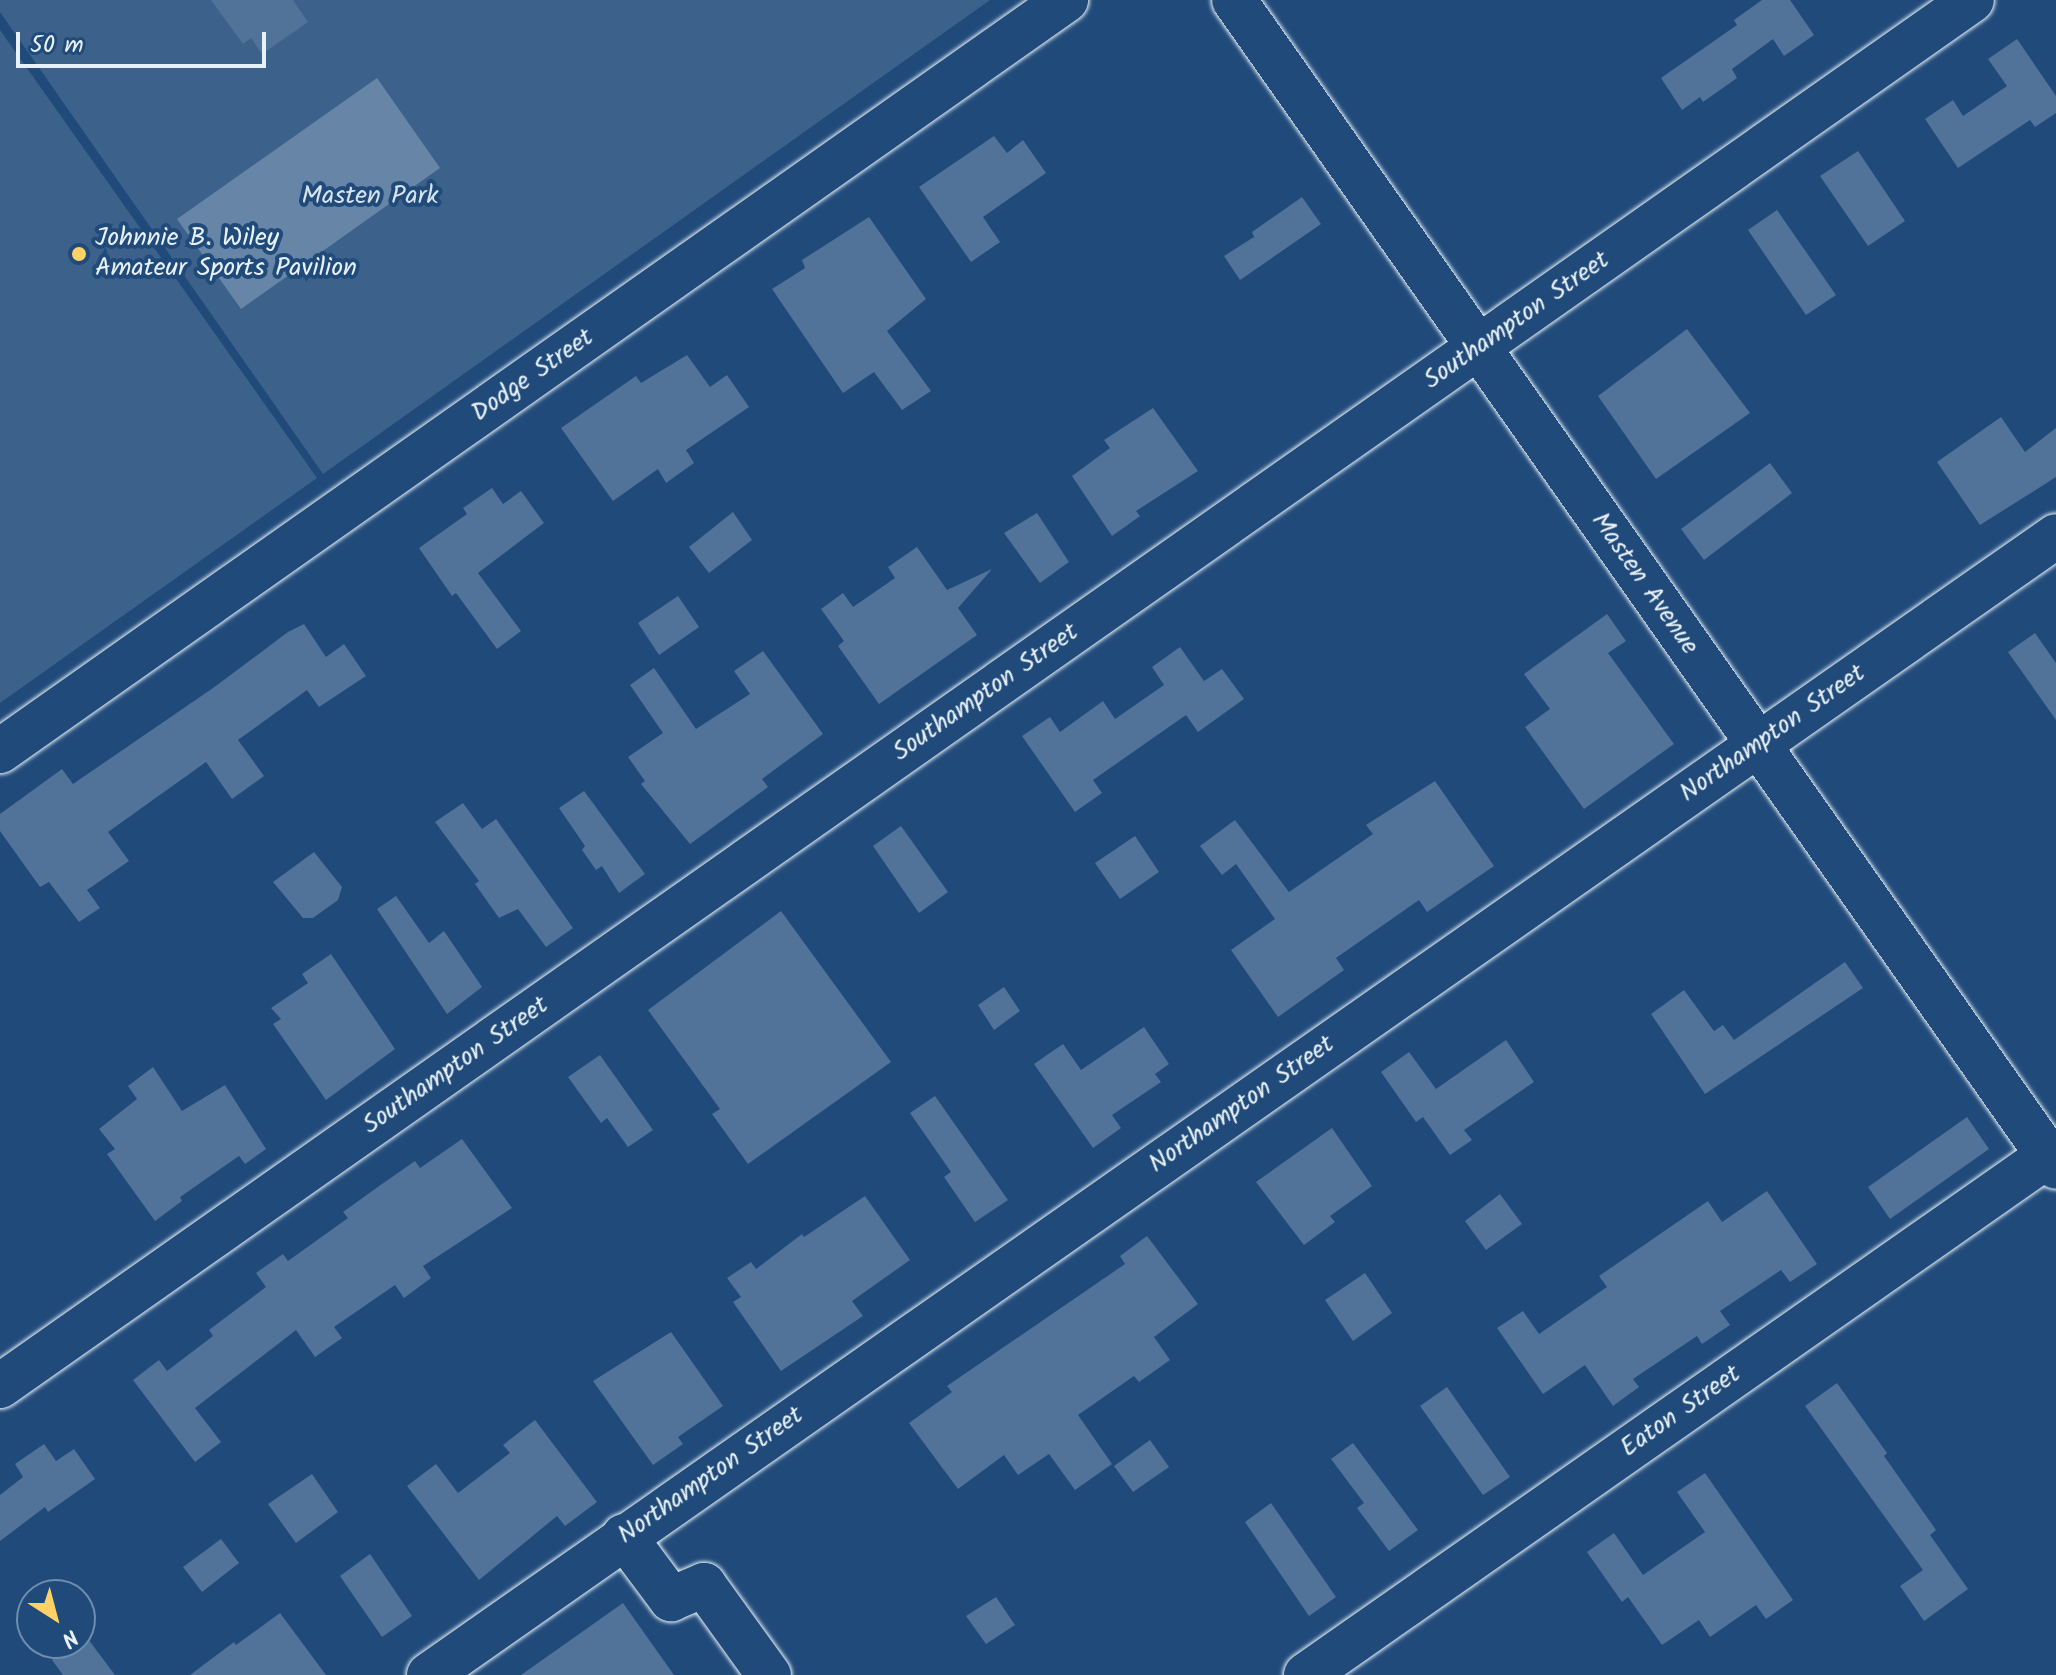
<!DOCTYPE html>
<style>
body{margin:0}
#map{position:relative;width:2056px;height:1675px;overflow:hidden;background:#1f4a7a;font-family:Kalam,sans-serif}
div>[style]{position:absolute}
.green>*{inset:0;background:#3c628c}
.water>*{inset:0;background:#6685a7}
.building>*{inset:0;background:#517399}
.roads{filter:drop-shadow(0 0 2px #e8f1f8) drop-shadow(0 0 2px #e8f1f8)}
.minor>*{height:44px;margin:-22px;padding:0 22px;transform-origin:22px;border-radius:22px;background:#1f4a7a}
.dots>*{width:22px;height:22px;translate:-50% -50%;box-sizing:border-box;border:4px solid #1f4a7a;border-radius:50%}
span{translate:-50% -50%;white-space:nowrap;text-align:center;line-height:1.15;-webkit-text-stroke:8px #1f4a7a;paint-order:stroke}
.park-label{font-size:26px;color:#d7e3ed}
.poi-label{font-size:26px;color:#e8f1f8}
.left{translate:0 -50%;text-align:left}
.street-label{font-size:26px;color:#e8f1f8}
.north{position:absolute;left:16px;top:1579px;width:80px;height:80px;box-sizing:border-box;background:#1f4a7a;border:2px solid #6f8dac;border-radius:50%;rotate:144deg;font-size:22px;font-weight:700;line-height:32px;text-align:center;color:#e8f1f8}
.north::after{content:'';display:block;margin:auto;width:28px;height:36px;background:#ffd166;clip-path:polygon(50% 0,100% 100%,50% 72%,0 100%)}
.scale{position:absolute;left:16px;top:32px;width:250px;height:36px;box-sizing:border-box;border:4px solid #e8f1f8;border-top:0;padding-left:10px;font-size:24px;line-height:28px;white-space:nowrap;color:#e8f1f8;-webkit-text-stroke:6px #1f4a7a;paint-order:stroke}
</style>
<div id="map">
<div class="green">
<i style="clip-path:polygon(0 0,990px 0,323px 474px,0 12px)"></i>
<i style="clip-path:polygon(0 30px,317px 478px,0 703px)"></i>
</div>
<div class="water">
<i style="clip-path:polygon(377px 78px,440px 168px,241px 309px,177px 219px)"></i>
</div>
<div class="building">
<i style="clip-path:polygon(211px 0,293px 0,308px 22px,262px 54px,251px 38px,243px 44px)"></i>
<i style="clip-path:polygon(1762px 0,1790px 0,1814px 35px,1784px 56px,1773px 39px,1732px 69px,1737px 78px,1703px 102px,1700px 97px,1682px 110px,1661px 78px,1737px 25px,1734px 20px)"></i>
<i style="clip-path:polygon(2017px 39px,2056px 96px,2056px 113px,2035px 127px,2030px 120px,1958px 168px,1925px 119px,1953px 100px,1963px 116px,2007px 86px,1988px 59px)"></i>
<i style="clip-path:polygon(994px 136px,1007px 153px,1023px 140px,1046px 173px,983px 217px,1000px 242px,971px 262px,919px 187px)"></i>
<i style="clip-path:polygon(1858px 151px,1905px 221px,1868px 246px,1820px 176px)"></i>
<i style="clip-path:polygon(1302px 197px,1321px 224px,1240px 280px,1224px 256px,1254px 237px,1252px 232px)"></i>
<i style="clip-path:polygon(1777px 210px,1836px 295px,1806px 315px,1748px 230px)"></i>
<i style="clip-path:polygon(869px 217px,926px 299px,887px 331px,931px 391px,902px 410px,874px 372px,843px 393px,772px 289px,805px 268px,802px 260px)"></i>
<i style="clip-path:polygon(1687px 329px,1750px 413px,1656px 479px,1598px 396px)"></i>
<i style="clip-path:polygon(687px 355px,710px 387px,727px 375px,749px 407px,686px 450px,694px 463px,666px 483px,658px 469px,613px 501px,561px 428px,636px 376px,641px 383px)"></i>
<i style="clip-path:polygon(1153px 408px,1198px 471px,1136px 511px,1140px 516px,1112px 536px,1072px 476px,1110px 448px,1104px 440px)"></i>
<i style="clip-path:polygon(2001px 417px,2025px 452px,2056px 428px,2056px 477px,1980px 525px,1937px 462px)"></i>
<i style="clip-path:polygon(1770px 463px,1792px 493px,1704px 560px,1681px 529px)"></i>
<i style="clip-path:polygon(492px 488px,503px 504px,521px 491px,544px 523px,478px 573px,521px 631px,497px 649px,456px 593px,452px 596px,419px 548px,467px 514px,463px 508px)"></i>
<i style="clip-path:polygon(733px 512px,752px 540px,709px 573px,689px 547px)"></i>
<i style="clip-path:polygon(1037px 513px,1069px 562px,1040px 583px,1004px 533px)"></i>
<i style="clip-path:polygon(917px 547px,947px 590px,992px 569px,958px 608px,977px 635px,879px 704px,838px 646px,844px 641px,821px 609px,843px 593px,853px 607px,895px 578px,888px 567px)"></i>
<i style="clip-path:polygon(678px 596px,699px 627px,659px 655px,638px 623px)"></i>
<i style="clip-path:polygon(1607px 614px,1626px 641px,1608px 653px,1674px 744px,1584px 809px,1525px 727px,1550px 709px,1524px 674px)"></i>
<i style="clip-path:polygon(304px 624px,326px 657px,344px 644px,366px 676px,319px 707px,307px 690px,238px 740px,264px 776px,232px 799px,206px 762px,108px 832px,129px 861px,87px 890px,100px 908px,79px 922px,49px 882px,40px 887px,0 831px,0 814px,62px 769px,73px 784px,213px 688px,288px 632px)"></i>
<i style="clip-path:polygon(2035px 633px,2056px 663px,2056px 720px,2008px 652px)"></i>
<i style="clip-path:polygon(1180px 647px,1204px 681px,1222px 669px,1244px 699px,1198px 732px,1186px 715px,1093px 780px,1102px 793px,1075px 812px,1022px 736px,1050px 717px,1060px 732px,1103px 701px,1115px 719px,1164px 685px,1152px 667px)"></i>
<i style="clip-path:polygon(763px 651px,823px 734px,762px 779px,768px 787px,690px 844px,641px 784px,645px 781px,628px 757px,663px 733px,630px 685px,654px 668px,696px 729px,750px 694px,734px 671px)"></i>
<i style="clip-path:polygon(1435px 781px,1494px 866px,1427px 912px,1419px 900px,1336px 958px,1344px 970px,1278px 1017px,1231px 950px,1275px 919px,1236px 864px,1222px 875px,1200px 846px,1235px 820px,1289px 892px,1373px 834px,1366px 825px)"></i>
<i style="clip-path:polygon(584px 791px,645px 874px,619px 893px,602px 866px,596px 870px,582px 850px,585px 846px,559px 808px)"></i>
<i style="clip-path:polygon(463px 803px,482px 829px,496px 819px,573px 928px,546px 947px,518px 909px,499px 918px,475px 884px,479px 881px,435px 822px)"></i>
<i style="clip-path:polygon(901px 826px,948px 892px,919px 913px,873px 846px)"></i>
<i style="clip-path:polygon(1135px 836px,1159px 872px,1120px 899px,1095px 863px)"></i>
<i style="clip-path:polygon(314px 852px,342px 887px,338px 900px,313px 918px,303px 918px,273px 882px)"></i>
<i style="clip-path:polygon(396px 896px,429px 943px,444px 931px,482px 987px,447px 1014px,377px 909px)"></i>
<i style="clip-path:polygon(781px 911px,891px 1062px,748px 1164px,712px 1114px,720px 1109px,648px 1010px)"></i>
<i style="clip-path:polygon(331px 954px,395px 1049px,326px 1100px,273px 1024px,281px 1019px,271px 1008px,308px 983px,302px 974px)"></i>
<i style="clip-path:polygon(1845px 962px,1863px 988px,1705px 1094px,1651px 1014px,1684px 990px,1714px 1031px,1723px 1025px,1734px 1040px)"></i>
<i style="clip-path:polygon(1004px 987px,1020px 1011px,994px 1030px,978px 1005px)"></i>
<i style="clip-path:polygon(1144px 1027px,1169px 1064px,1155px 1074px,1161px 1082px,1112px 1115px,1121px 1128px,1093px 1148px,1034px 1064px,1063px 1044px,1081px 1070px)"></i>
<i style="clip-path:polygon(1506px 1040px,1534px 1082px,1464px 1130px,1472px 1140px,1450px 1155px,1423px 1117px,1416px 1122px,1381px 1072px,1409px 1052px,1436px 1089px)"></i>
<i style="clip-path:polygon(600px 1055px,653px 1130px,628px 1147px,607px 1118px,601px 1123px,568px 1077px)"></i>
<i style="clip-path:polygon(153px 1067px,182px 1111px,225px 1085px,266px 1149px,245px 1164px,239px 1156px,180px 1197px,182px 1201px,155px 1221px,107px 1154px,115px 1149px,99px 1129px,137px 1099px,128px 1086px)"></i>
<i style="clip-path:polygon(935px 1096px,1008px 1200px,975px 1222px,944px 1177px,951px 1172px,910px 1113px)"></i>
<i style="clip-path:polygon(1967px 1117px,1989px 1149px,1890px 1219px,1868px 1187px)"></i>
<i style="clip-path:polygon(1332px 1128px,1372px 1186px,1330px 1216px,1335px 1222px,1304px 1245px,1256px 1182px)"></i>
<i style="clip-path:polygon(462px 1139px,512px 1208px,423px 1266px,431px 1278px,404px 1298px,395px 1285px,334px 1327px,342px 1338px,315px 1357px,296px 1330px,195px 1408px,221px 1442px,195px 1462px,133px 1380px,159px 1360px,167px 1371px,213px 1336px,209px 1330px,266px 1287px,256px 1273px,283px 1254px,288px 1261px,348px 1218px,343px 1212px,382px 1184px,415px 1161px,420px 1168px)"></i>
<i style="clip-path:polygon(1767px 1191px,1817px 1264px,1790px 1282px,1781px 1270px,1720px 1311px,1730px 1325px,1702px 1344px,1697px 1336px,1633px 1379px,1639px 1387px,1613px 1406px,1585px 1365px,1543px 1394px,1497px 1328px,1523px 1311px,1539px 1334px,1607px 1287px,1599px 1276px,1708px 1201px,1722px 1222px)"></i>
<i style="clip-path:polygon(1500px 1194px,1522px 1224px,1486px 1250px,1465px 1221px)"></i>
<i style="clip-path:polygon(865px 1196px,910px 1260px,852px 1301px,863px 1316px,781px 1371px,733px 1302px,741px 1297px,727px 1278px,751px 1262px,756px 1269px,802px 1234px,804px 1237px)"></i>
<i style="clip-path:polygon(1147px 1236px,1198px 1304px,1154px 1337px,1170px 1360px,1139px 1382px,1134px 1376px,1078px 1415px,1112px 1464px,1075px 1490px,1049px 1454px,1018px 1475px,1004px 1455px,958px 1489px,909px 1423px,952px 1392px,947px 1386px,1125px 1264px,1120px 1256px)"></i>
<i style="clip-path:polygon(1365px 1273px,1392px 1313px,1353px 1341px,1325px 1300px)"></i>
<i style="clip-path:polygon(671px 1332px,723px 1406px,678px 1437px,683px 1444px,653px 1465px,593px 1381px)"></i>
<i style="clip-path:polygon(1837px 1383px,1887px 1453px,1884px 1456px,1936px 1530px,1930px 1535px,1968px 1589px,1924px 1621px,1900px 1586px,1923px 1570px,1805px 1406px)"></i>
<i style="clip-path:polygon(1447px 1387px,1510px 1477px,1483px 1495px,1420px 1406px)"></i>
<i style="clip-path:polygon(535px 1420px,597px 1502px,565px 1526px,557px 1516px,479px 1580px,407px 1486px,436px 1464px,458px 1493px,510px 1453px,503px 1445px)"></i>
<i style="clip-path:polygon(1150px 1440px,1169px 1467px,1133px 1492px,1114px 1466px)"></i>
<i style="clip-path:polygon(1353px 1443px,1418px 1530px,1389px 1551px,1357px 1508px,1364px 1503px,1331px 1459px)"></i>
<i style="clip-path:polygon(44px 1444px,56px 1461px,74px 1449px,95px 1479px,48px 1512px,45px 1507px,0 1541px,0 1495px,23px 1477px,15px 1464px)"></i>
<i style="clip-path:polygon(1705px 1473px,1793px 1600px,1766px 1619px,1756px 1605px,1710px 1637px,1699px 1620px,1662px 1645px,1628px 1597px,1622px 1602px,1587px 1552px,1614px 1533px,1643px 1575px,1705px 1532px,1677px 1492px)"></i>
<i style="clip-path:polygon(312px 1474px,338px 1512px,296px 1543px,268px 1504px)"></i>
<i style="clip-path:polygon(1271px 1503px,1336px 1597px,1309px 1616px,1245px 1522px)"></i>
<i style="clip-path:polygon(221px 1539px,239px 1563px,202px 1592px,183px 1567px)"></i>
<i style="clip-path:polygon(370px 1554px,412px 1616px,382px 1637px,340px 1576px)"></i>
<i style="clip-path:polygon(996px 1597px,1015px 1625px,986px 1644px,966px 1616px)"></i>
<i style="clip-path:polygon(623px 1603px,674px 1675px,521px 1675px)"></i>
<i style="clip-path:polygon(280px 1613px,326px 1675px,190px 1675px,234px 1642px,236px 1645px)"></i>
<i style="clip-path:polygon(85px 1635px,115px 1675px,63px 1675px,52px 1660px,74px 1643px,80px 1643px)"></i>
</div>
<div class="roads">
<div class="minor">
<i style="left:1234px;top:0;width:1427px;rotate:54.84deg"></i>
<i style="left:0;top:751px;width:1304px;rotate:-35.16deg"></i>
<i style="left:0;top:1386px;width:2410px;rotate:-35.1deg"></i>
<i style="left:624px;top:1536px;width:79px;rotate:53.3deg"></i>
<i style="left:671px;top:1599px;width:36px;rotate:-23deg"></i>
<i style="left:704px;top:1585px;width:111px;rotate:54.2deg"></i>
<i style="left:429px;top:1675px;width:1986px;rotate:-34.99deg"></i>
<i style="left:1306px;top:1675px;width:915px;rotate:-34.99deg"></i>
</div>
</div>
<div class="dots">
<i style="left:79px;top:254px;background:#ffd166"></i>
</div>
<div class="park-label">
<span style="left:370px;top:197px">Masten Park</span>
</div>
<div class="poi-label">
<span class="left" style="left:95px;top:254px">Johnnie B. Wiley<br>Amateur Sports Pavilion</span>
</div>
<div class="street-label">
<span style="left:1517px;top:321px;rotate:-35deg">Southampton Street</span>
<span style="left:533px;top:376px;rotate:-35deg">Dodge Street</span>
<span style="left:1644px;top:584px;rotate:55deg">Masten Avenue</span>
<span style="left:986px;top:693px;rotate:-35deg">Southampton Street</span>
<span style="left:1773px;top:734px;rotate:-35deg">Northampton Street</span>
<span style="left:456px;top:1066px;rotate:-35deg">Southampton Street</span>
<span style="left:1242px;top:1105px;rotate:-35deg">Northampton Street</span>
<span style="left:1681px;top:1412px;rotate:-35deg">Eaton Street</span>
<span style="left:711px;top:1476px;rotate:-35deg">Northampton Street</span>
</div>
<div class="north">N</div>
<div class="scale">50 m</div>
</div>
